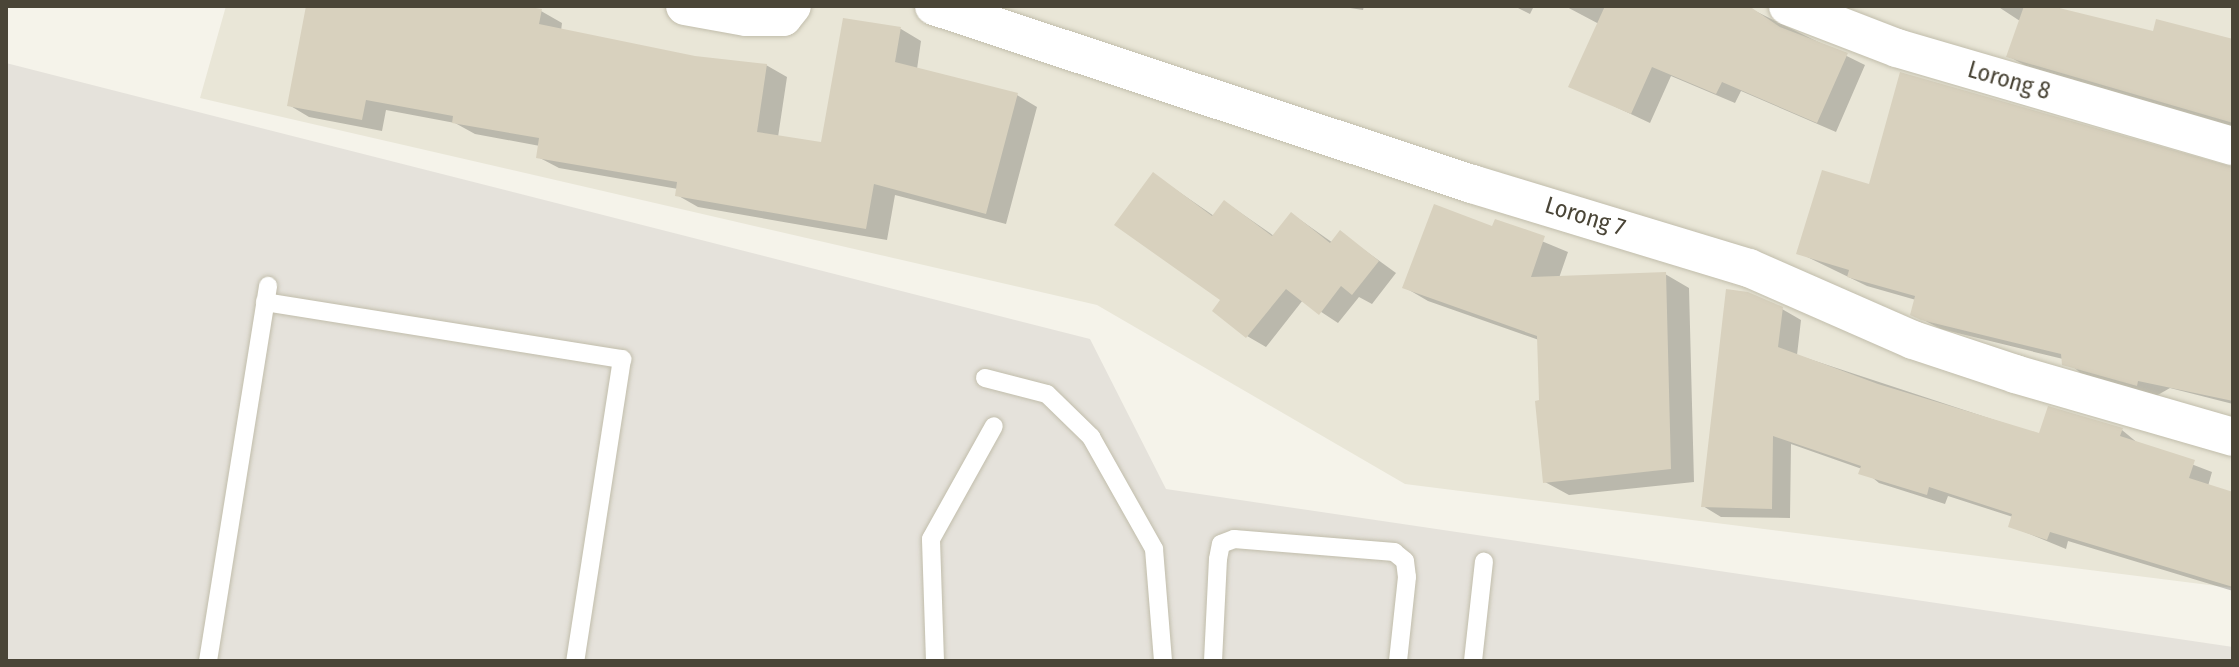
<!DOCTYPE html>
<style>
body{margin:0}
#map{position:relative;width:2239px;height:667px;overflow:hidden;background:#f5f3ea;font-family:"Fira Sans Condensed",sans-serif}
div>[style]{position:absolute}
.residential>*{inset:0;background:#e9e6d7}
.industrial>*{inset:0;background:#e5e2db}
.shadow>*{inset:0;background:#0003}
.building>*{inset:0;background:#d8d1be}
.roads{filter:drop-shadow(0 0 2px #c1bdab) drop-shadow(0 0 2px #c1bdab)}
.lane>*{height:18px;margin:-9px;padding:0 9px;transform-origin:9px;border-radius:9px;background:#fff}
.street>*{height:38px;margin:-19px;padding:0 19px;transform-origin:19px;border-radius:19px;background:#fff}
span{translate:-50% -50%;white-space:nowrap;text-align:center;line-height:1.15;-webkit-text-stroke:6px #fff;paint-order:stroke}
.street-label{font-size:24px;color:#4a4537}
.frame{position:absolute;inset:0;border:8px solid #4a4537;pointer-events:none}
</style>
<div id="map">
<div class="residential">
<i style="clip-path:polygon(226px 6px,2233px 6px,2233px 588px,1405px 484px,1097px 305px,200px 98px)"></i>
</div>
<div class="industrial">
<i style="clip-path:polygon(6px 63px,1090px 339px,1166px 489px,2233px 647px,2233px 661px,6px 661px)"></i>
</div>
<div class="shadow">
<i style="clip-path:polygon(308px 6px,511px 6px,541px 11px,562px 23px,561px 31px,695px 58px,766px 65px,787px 77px,778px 137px,823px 145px,845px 20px,901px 29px,921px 41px,917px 69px,1017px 95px,1037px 107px,1006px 224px,895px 195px,887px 240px,698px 207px,677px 195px,678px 189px,559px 168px,538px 157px,540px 146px,475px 134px,455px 123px,386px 110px,382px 131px,309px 117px,289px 105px)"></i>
<i style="clip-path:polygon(1337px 6px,1364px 6px,1363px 10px)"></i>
<i style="clip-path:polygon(1514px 6px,1534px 6px,1530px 14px)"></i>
<i style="clip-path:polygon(1565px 6px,1745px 6px,1865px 65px,1836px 132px,1741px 91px,1735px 103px,1671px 76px,1650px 123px,1571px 86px,1599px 24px)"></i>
<i style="clip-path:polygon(1997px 6px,2061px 6px,2059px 10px,2233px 53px,2233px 127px,2026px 66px,2008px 56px,2020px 21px)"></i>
<i style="clip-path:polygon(2233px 168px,2233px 404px,2170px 388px,2156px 396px,2082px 374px,2063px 359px,1941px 329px,1912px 314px,1916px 300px,1867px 286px,1799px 253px,1870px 187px)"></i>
<i style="clip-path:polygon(1153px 174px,1214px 216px,1225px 202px,1274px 236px,1292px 214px,1333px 243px,1341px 233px,1396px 273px,1372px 304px,1359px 297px,1338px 323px,1303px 300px,1266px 347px,1247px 336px,1223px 300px)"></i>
<i style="clip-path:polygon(1496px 222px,1568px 252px,1559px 278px,1665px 274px,1689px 288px,1694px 482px,1569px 495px,1545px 482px,1539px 340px,1428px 301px,1404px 287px,1494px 229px)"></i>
<i style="clip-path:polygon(1782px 309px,1801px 320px,1797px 355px,2040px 435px,2122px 430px,2139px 444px,2212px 472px,2208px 486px,2233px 494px,2233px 591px,2068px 541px,2066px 549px,2010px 526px,2013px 517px,1948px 496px,1945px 504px,1879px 483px,1862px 469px,1791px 444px,1790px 518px,1721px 517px,1703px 506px)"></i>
</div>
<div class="building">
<i style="clip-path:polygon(306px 6px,523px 6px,542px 9px,539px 24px,695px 56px,767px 64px,757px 132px,821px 142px,843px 18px,901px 27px,895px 62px,1018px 93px,986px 214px,874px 184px,866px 229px,675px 196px,677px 182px,536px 158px,539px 138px,452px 123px,453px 116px,366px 100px,362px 120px,287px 106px)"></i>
<i style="clip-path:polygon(1605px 6px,1749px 6px,1780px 27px,1848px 53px,1817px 123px,1722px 82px,1716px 94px,1652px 67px,1631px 114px,1568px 87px)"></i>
<i style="clip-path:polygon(2024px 6px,2051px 6px,2153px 31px,2156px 19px,2233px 39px,2233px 123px,2006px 57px)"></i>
<i style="clip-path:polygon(1900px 72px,2233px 167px,2233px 401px,2138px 381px,2137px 386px,2062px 365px,2061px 354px,1921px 320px,1910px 315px,1915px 296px,1847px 277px,1849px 270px,1796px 254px,1822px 170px,1869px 184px)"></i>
<i style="clip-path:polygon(1153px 172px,1212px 216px,1224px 200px,1272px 236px,1291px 212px,1330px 243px,1340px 230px,1379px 261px,1352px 295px,1341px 286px,1319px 315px,1286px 289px,1246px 338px,1212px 311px,1220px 300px,1114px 225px)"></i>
<i style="clip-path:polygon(1434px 204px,1492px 226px,1495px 219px,1545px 236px,1531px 277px,1666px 272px,1671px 469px,1543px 483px,1535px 401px,1539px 400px,1537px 336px,1402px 288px)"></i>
<i style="clip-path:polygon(1726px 289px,1748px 292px,1783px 307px,1778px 347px,1878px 384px,2039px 433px,2048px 406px,2123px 428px,2120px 436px,2195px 460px,2189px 478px,2233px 492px,2233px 587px,2050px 532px,2047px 540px,2008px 527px,2012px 514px,1929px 487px,1927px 495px,1858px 474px,1861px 466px,1773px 436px,1772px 509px,1701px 507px)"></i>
</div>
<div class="roads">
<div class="lane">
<i style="left:265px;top:302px;width:362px;rotate:9.1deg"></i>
<i style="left:622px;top:359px;width:306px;rotate:98.8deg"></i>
<i style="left:985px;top:378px;width:64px;rotate:14.5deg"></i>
<i style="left:1047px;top:394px;width:62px;rotate:44.3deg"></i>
<i style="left:1091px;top:437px;width:129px;rotate:60.6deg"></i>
<i style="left:1154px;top:549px;width:112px;rotate:85.4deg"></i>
<i style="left:208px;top:661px;width:380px;rotate:-80.9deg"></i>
<i style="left:935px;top:661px;width:122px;rotate:-91.9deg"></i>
<i style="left:931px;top:539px;width:129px;rotate:-60.9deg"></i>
<i style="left:1213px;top:661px;width:102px;rotate:-87.2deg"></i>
<i style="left:1218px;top:559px;width:15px;rotate:-79deg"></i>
<i style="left:1221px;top:544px;width:14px;rotate:-21deg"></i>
<i style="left:1234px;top:539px;width:161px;rotate:4.6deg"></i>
<i style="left:1394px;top:552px;width:14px;rotate:39deg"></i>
<i style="left:1405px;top:561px;width:16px;rotate:83deg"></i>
<i style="left:1407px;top:577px;width:84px;rotate:96.1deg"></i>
<i style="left:1473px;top:661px;width:100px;rotate:-83.7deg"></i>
</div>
<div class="street">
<i style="left:685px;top:6px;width:62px;rotate:10.2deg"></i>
<i style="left:746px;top:17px;width:37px"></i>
<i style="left:783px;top:17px;width:14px;rotate:-51deg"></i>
<i style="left:934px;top:6px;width:567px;rotate:18.31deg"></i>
<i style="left:1472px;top:184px;width:289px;rotate:16.9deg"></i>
<i style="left:1749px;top:268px;width:179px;rotate:23.7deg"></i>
<i style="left:1913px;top:340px;width:108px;rotate:18.4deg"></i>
<i style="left:2015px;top:374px;width:227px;rotate:16.1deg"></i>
<i style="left:1788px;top:6px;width:117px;rotate:21.1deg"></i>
<i style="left:1897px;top:48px;width:350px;rotate:16.3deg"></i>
</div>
</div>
<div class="street-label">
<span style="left:2009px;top:81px;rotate:16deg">Lorong 8</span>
<span style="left:1585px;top:217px;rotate:17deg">Lorong 7</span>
</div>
<div class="frame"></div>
</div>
